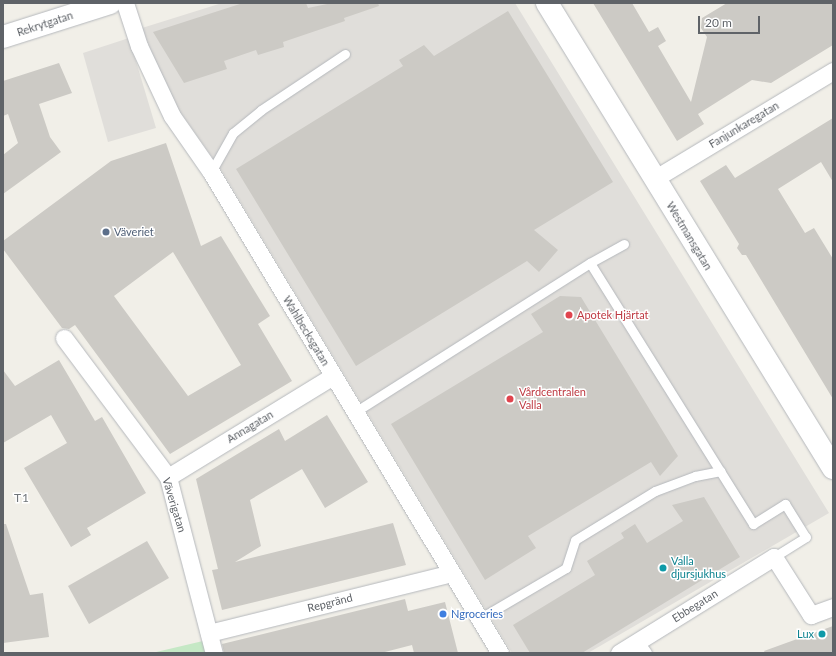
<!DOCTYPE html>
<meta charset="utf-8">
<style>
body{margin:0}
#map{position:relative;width:836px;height:656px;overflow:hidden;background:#f1efe8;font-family:Lato,sans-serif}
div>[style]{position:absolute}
.industrial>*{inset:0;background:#e0deda}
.green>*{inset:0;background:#c5e8c5}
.building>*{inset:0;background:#cccac5}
.roads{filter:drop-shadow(0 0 1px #b5b8bc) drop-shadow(0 0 1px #b5b8bc)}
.service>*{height:9px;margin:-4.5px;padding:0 4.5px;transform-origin:4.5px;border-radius:4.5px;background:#fff}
.pedestrian>*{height:13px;margin:-6.5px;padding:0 6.5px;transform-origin:6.5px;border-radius:6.5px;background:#fff}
.minor>*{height:17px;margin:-8.5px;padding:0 8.5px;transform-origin:8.5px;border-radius:8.5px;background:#fff}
.tertiary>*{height:22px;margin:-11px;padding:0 11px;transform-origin:11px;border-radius:11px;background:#fff}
.dots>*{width:11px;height:11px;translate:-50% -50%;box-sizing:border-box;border:2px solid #fff;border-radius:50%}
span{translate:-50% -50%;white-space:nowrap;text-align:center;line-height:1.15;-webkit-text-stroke:3px #fff;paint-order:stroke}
.street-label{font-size:11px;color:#5f6368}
.service-label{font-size:11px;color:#4e5e75}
.left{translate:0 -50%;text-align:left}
.health-label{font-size:11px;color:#be3a42}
.culture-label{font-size:11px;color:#0d838f}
.right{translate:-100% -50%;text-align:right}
.shop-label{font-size:11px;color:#366cbe}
.neighbourhood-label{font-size:12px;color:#70757a;letter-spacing:1px}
.frame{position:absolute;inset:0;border:4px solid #5f6368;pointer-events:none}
.scale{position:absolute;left:698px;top:16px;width:62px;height:18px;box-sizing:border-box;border:2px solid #5f6368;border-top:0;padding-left:5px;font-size:12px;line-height:14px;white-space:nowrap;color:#5f6368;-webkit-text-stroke:3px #fff;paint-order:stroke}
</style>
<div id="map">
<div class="industrial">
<i style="clip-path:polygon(222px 3px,515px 3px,829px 513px,588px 653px,512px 653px,222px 171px,169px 96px,142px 28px)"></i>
<i style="clip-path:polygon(129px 38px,156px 128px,108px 142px,83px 53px)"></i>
</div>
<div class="green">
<i style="clip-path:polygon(203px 641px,206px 653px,152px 653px)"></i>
</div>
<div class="building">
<i style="clip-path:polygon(243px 3px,306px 3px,308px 8px,332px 3px,378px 3px,379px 6px,344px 18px,345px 21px,283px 42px,284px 47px,258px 55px,256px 50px,224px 61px,227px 69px,184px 83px,153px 32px)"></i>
<i style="clip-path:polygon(593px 3px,632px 3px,649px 32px,658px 27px,666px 41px,658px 46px,691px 102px,707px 37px,701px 28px,702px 18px,727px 3px,833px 3px,833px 45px,771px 83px,752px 80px,698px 114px,704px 124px,677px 141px)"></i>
<i style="clip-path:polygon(508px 11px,613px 182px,534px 230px,558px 250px,539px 272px,527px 261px,356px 366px,236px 169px,403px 66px,399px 60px,424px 45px,434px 56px)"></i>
<i style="clip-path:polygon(59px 63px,72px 93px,39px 104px,50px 137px,61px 152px,3px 194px,3px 155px,18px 143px,8px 114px,3px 116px,3px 81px)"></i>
<i style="clip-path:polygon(833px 118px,833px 182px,821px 162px,778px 189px,805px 233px,814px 228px,833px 259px,833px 399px,746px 255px,742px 255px,737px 248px,739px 244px,700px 181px,726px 165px,735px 178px)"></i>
<i style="clip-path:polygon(evenodd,166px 143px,201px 246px,221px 236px,270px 316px,258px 324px,292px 381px,170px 454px,75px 325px,69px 329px,62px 328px,3px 249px,3px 241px,111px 161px,166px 143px,173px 252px,241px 365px,188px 396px,114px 296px,173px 252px)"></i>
<i style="clip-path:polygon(560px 296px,581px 297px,678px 456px,660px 476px,651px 462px,528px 536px,536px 548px,485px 580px,391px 424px,543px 332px,531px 314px)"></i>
<i style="clip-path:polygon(59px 360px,95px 421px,102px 417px,146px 493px,87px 528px,91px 535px,71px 547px,24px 468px,67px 443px,51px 415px,3px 443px,3px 370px,15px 386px)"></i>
<i style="clip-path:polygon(327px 415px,368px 482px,325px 508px,302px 469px,250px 500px,261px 546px,235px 562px,393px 523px,406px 565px,222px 610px,212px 570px,218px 569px,196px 479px,279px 429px,285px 441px)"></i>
<i style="clip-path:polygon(704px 497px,740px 557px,582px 653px,530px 653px,513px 625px,595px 575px,587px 561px,624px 538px,621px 533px,635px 524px,647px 543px,683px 521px,672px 505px)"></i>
<i style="clip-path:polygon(3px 524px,6px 524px,30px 595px,43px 593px,49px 637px,3px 643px)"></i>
<i style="clip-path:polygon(147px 541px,169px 578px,89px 624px,68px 586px)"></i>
<i style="clip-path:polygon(405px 599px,408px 611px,445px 602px,458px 653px,414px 653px,412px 645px,381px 653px,224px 653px,222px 644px)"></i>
<i style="clip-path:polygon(833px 626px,833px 653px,765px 653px,764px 651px)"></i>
</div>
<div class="roads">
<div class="service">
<i style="left:211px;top:172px;width:45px;rotate:-60.6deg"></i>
<i style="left:233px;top:133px;width:36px;rotate:-39deg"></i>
<i style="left:261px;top:110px;width:101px;rotate:-33.7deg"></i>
<i style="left:624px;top:244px;width:39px;rotate:151deg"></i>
<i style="left:590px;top:263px;width:308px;rotate:58deg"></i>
<i style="left:753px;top:524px;width:38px;rotate:-32deg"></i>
<i style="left:785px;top:504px;width:39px;rotate:58deg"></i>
<i style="left:806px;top:537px;width:38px;rotate:148deg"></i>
<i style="left:355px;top:412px;width:278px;rotate:-32.4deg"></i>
<i style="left:479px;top:619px;width:101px;rotate:-30.4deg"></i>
<i style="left:566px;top:568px;width:29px;rotate:-72deg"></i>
<i style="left:575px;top:540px;width:94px;rotate:-31.5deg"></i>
<i style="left:655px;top:491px;width:43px;rotate:-20.6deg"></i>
<i style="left:695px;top:476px;width:26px;rotate:-11deg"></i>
</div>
<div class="pedestrian">
<i style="left:637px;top:642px;width:14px;rotate:54deg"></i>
</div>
<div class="minor">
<i style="left:125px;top:3px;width:45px;rotate:72deg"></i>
<i style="left:139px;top:46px;width:77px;rotate:64.8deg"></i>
<i style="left:172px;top:116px;width:68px;rotate:55.1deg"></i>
<i style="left:211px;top:172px;width:561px;rotate:59deg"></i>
<i style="left:654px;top:179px;width:209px;rotate:-31.1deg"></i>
<i style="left:64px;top:338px;width:174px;rotate:53.2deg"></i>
<i style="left:168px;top:477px;width:182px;rotate:75.4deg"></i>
<i style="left:168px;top:477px;width:193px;rotate:-31.5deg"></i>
<i style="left:209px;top:633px;width:249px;rotate:-13.9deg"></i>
<i style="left:619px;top:653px;width:182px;rotate:-31.8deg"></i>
<i style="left:774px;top:557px;width:69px;rotate:57.5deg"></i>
<i style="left:811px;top:615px;width:23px;rotate:-20deg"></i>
</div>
<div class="tertiary">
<i style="left:547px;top:3px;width:546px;rotate:58.41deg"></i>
<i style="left:3px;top:37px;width:112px;rotate:-17.6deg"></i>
</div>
</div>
<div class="dots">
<i style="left:106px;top:232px;background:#5c6f8a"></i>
<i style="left:569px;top:315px;background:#e0444e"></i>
<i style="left:510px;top:399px;background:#e0444e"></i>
<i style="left:663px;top:568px;background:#0f9aa8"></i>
<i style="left:443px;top:614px;background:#3f7fe0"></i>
<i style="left:822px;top:634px;background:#0f9aa8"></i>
</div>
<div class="street-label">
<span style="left:45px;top:24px;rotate:-18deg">Rekrytgatan</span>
<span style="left:744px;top:125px;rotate:-31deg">Fanjunkaregatan</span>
<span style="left:689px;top:236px;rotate:59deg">Westmansgatan</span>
<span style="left:306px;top:331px;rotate:59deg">Wahlbecksgatan</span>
<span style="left:250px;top:427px;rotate:-31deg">Annagatan</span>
<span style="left:174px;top:505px;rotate:73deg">Väverigatan</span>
<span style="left:330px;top:603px;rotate:-14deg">Repgränd</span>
<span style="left:695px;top:606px;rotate:-32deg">Ebbegatan</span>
</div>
<div class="service-label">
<span class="left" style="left:114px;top:232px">Väveriet</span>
</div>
<div class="health-label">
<span class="left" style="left:577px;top:315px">Apotek Hjärtat</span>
<span class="left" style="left:519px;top:399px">Vårdcentralen<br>Valla</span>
</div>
<div class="culture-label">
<span class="left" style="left:671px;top:568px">Valla<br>djursjukhus</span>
<span class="right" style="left:814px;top:634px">Lux</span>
</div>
<div class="shop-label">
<span class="left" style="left:451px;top:614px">Ngroceries</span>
</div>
<div class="neighbourhood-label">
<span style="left:22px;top:498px">T1</span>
</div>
<div class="frame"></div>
<div class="scale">20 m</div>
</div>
